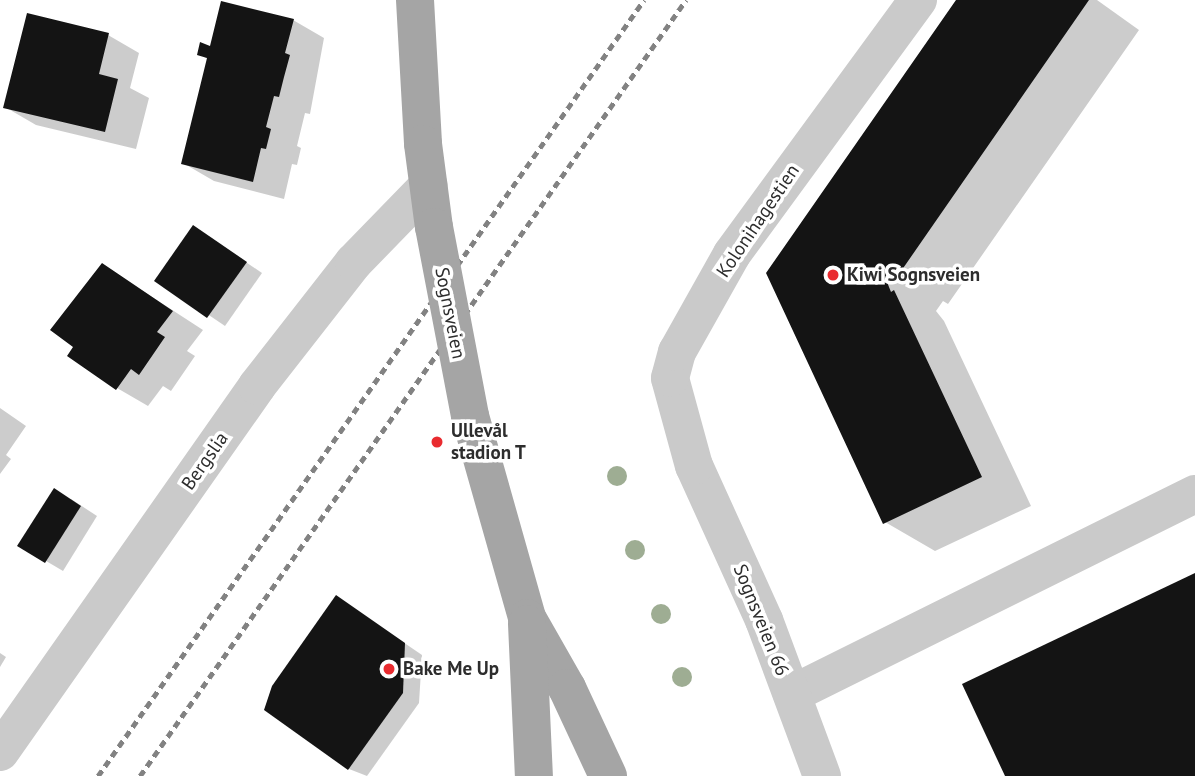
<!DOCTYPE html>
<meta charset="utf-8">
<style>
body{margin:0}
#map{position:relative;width:1195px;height:776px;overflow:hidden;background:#fff;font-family:"PT Sans",sans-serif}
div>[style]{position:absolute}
.shadow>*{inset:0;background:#0003}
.building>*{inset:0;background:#141414}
.minor>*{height:38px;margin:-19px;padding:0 19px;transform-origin:19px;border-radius:19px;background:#cacaca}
.major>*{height:38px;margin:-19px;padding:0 19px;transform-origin:19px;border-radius:19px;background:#a5a5a5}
.rail>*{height:5px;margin-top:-2.5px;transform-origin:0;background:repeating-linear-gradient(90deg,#828282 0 7px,transparent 0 12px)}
.major-bridge>*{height:38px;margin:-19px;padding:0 19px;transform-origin:19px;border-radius:19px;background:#a5a5a5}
.trees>*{width:20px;height:20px;margin:-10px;border-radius:50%;background:#9ead93}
.dots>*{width:19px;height:19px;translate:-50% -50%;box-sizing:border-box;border:4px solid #fff;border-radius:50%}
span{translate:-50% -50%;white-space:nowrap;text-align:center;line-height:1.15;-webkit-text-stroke:7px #fff;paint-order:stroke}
.street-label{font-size:19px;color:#2d2d2d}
.poi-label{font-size:19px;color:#2d2d2d;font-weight:700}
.left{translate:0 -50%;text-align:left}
</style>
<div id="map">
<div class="shadow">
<i style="clip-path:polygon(958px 0,1097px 0,1139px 30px,948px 304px,943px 301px,936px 311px,944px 321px,1031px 506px,935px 551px,885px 522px,768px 273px)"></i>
<i style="clip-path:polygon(293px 20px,324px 38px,310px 114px,305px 113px,297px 146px,301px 148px,297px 165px,292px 164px,284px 199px,214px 181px,183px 163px,208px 59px,199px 54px)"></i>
<i style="clip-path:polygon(108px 35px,139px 53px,130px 88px,149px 98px,136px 149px,36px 125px,5px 107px)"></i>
<i style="clip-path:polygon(194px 227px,262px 273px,225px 326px,157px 280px)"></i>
<i style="clip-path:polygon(103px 265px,203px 330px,187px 351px,195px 356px,171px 391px,163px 386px,148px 406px,117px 388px,76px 347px)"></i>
<i style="clip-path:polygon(0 408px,26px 426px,6px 455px,11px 459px,0 474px)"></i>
<i style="clip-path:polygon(71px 499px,97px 516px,63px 571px,19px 545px)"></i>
<i style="clip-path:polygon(337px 597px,422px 655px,419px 703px,367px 776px,349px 769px,266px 710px)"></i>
<i style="clip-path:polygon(0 653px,6px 657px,0 667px)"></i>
</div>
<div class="building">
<i style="clip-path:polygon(956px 0,1089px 0,897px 277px,893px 273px,887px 282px,891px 292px,894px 290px,982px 477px,883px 524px,766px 273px)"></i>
<i style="clip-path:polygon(221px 1px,294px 19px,285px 53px,290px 55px,284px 77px,279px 97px,274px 96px,266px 127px,271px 129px,266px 149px,261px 148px,253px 182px,181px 164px,207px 58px,197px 55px,200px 42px,210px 46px)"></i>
<i style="clip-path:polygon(27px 13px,109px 33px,99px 74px,118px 79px,105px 132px,3px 108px)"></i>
<i style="clip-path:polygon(193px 225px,247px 262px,207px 318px,154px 281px)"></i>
<i style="clip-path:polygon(102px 263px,173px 311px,157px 332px,165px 337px,139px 375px,131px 369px,116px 390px,67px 356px,73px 347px,50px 330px)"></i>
<i style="clip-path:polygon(54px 488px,81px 506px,45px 563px,17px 546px)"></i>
<i style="clip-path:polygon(1195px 573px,1195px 776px,1005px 776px,962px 684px)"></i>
<i style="clip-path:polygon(336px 595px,405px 643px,403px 693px,348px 770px,264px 710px,272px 686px)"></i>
</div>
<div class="minor">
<i style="left:792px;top:694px;width:450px;rotate:-26.4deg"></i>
<i style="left:0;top:752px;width:447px;rotate:-54.9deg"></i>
<i style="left:257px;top:386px;width:157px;rotate:-52deg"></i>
<i style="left:354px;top:262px;width:107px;rotate:-45.8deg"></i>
<i style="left:822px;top:776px;width:166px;rotate:-110.4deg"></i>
<i style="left:764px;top:620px;width:169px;rotate:-114.4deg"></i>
<i style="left:694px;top:466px;width:91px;rotate:-105.3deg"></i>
<i style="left:670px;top:378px;width:27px;rotate:-75deg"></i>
<i style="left:677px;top:352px;width:112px;rotate:-60.7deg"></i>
<i style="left:732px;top:254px;width:315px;rotate:-53.8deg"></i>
</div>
<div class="major">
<i style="left:415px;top:0;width:144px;rotate:86.8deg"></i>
<i style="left:423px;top:144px;width:84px;rotate:82.5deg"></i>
<i style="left:470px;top:416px;width:210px;rotate:74.2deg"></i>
<i style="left:527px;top:618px;width:81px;rotate:60.3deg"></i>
<i style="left:567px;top:688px;width:97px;rotate:65deg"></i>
<i style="left:527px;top:624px;width:152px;rotate:87.4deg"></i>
</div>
<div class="rail">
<i style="left:98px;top:776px;width:949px;rotate:-54.87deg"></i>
<i style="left:140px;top:776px;width:949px;rotate:-54.87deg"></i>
</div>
<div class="major-bridge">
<i style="left:434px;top:227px;width:192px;rotate:79.2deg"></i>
</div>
<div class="trees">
<i style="left:617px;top:476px"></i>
<i style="left:635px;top:550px"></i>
<i style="left:661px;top:614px"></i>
<i style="left:682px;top:677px"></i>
</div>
<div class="dots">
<i style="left:833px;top:275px;background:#e92b2f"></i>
<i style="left:437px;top:442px;background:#e92b2f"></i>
<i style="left:389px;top:669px;background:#e92b2f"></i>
</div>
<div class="street-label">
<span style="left:758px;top:221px;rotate:-56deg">Kolonihagestien</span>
<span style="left:450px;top:313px;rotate:79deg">Sognsveien</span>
<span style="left:205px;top:461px;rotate:-55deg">Bergslia</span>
<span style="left:761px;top:620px;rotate:68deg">Sognsveien 66</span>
</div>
<div class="poi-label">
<span class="left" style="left:847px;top:275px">Kiwi Sognsveien</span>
<span class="left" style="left:451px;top:442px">Ullevål<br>stadion T</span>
<span class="left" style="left:403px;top:669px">Bake Me Up</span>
</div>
</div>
